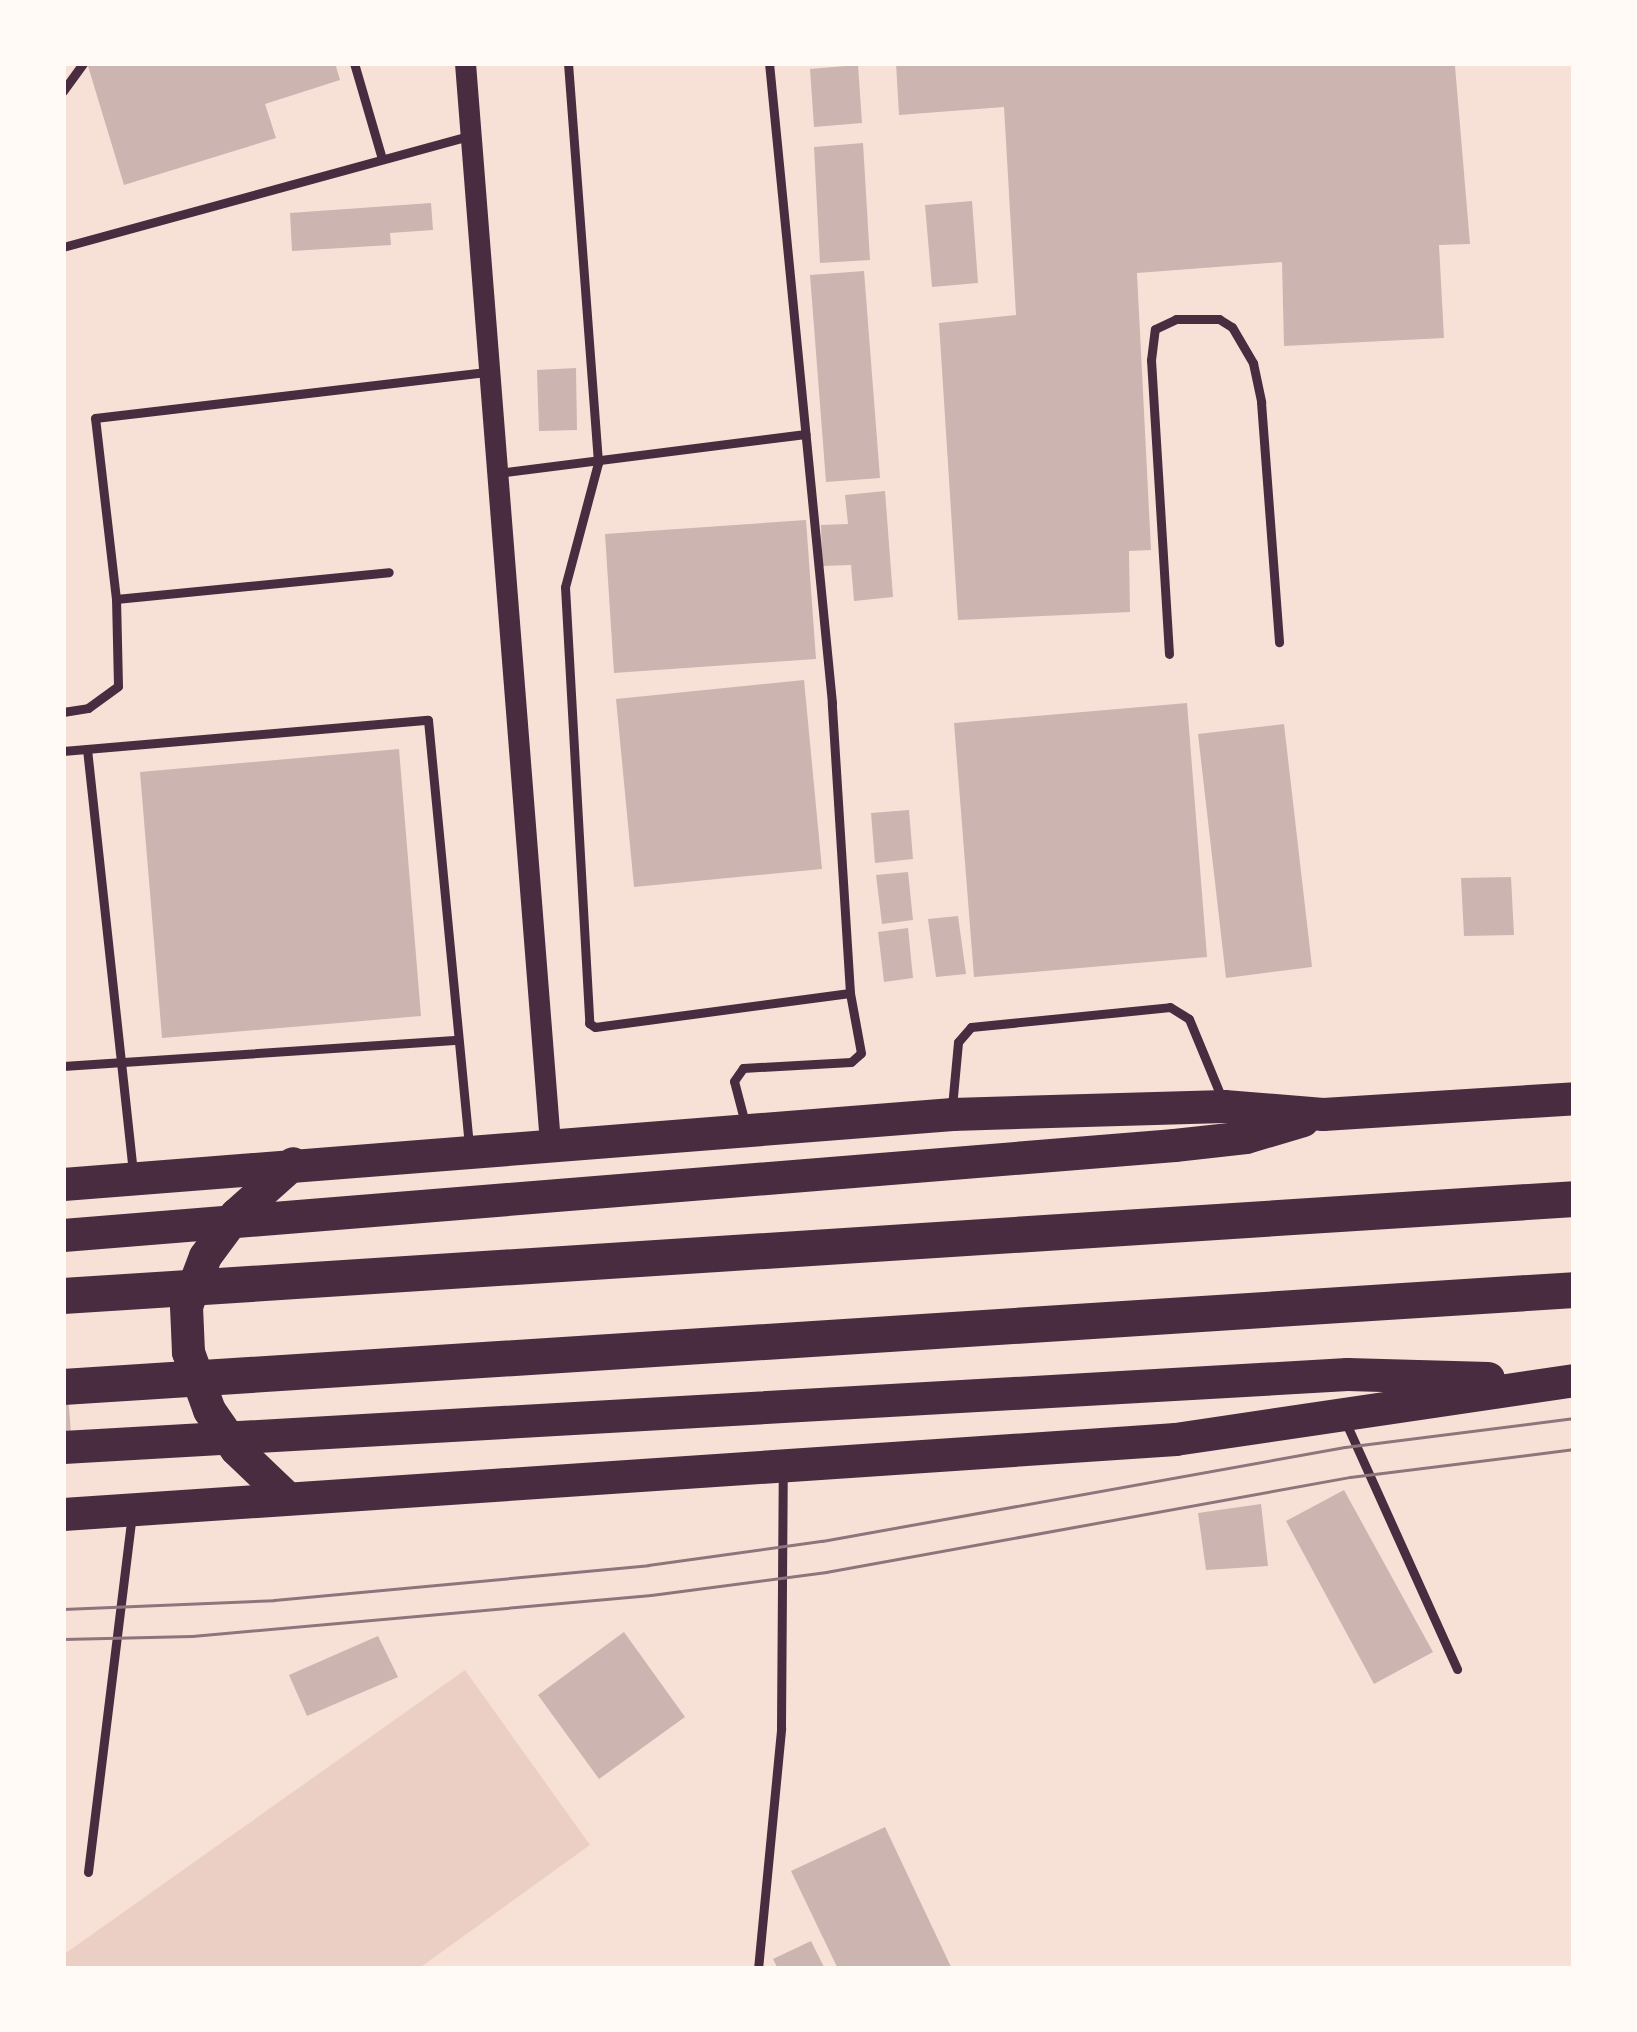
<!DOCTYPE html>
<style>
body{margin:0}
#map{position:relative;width:1637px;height:2032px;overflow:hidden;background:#f7e1d7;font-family:"IBM Plex Sans",sans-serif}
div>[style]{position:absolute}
.green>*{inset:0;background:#ebcfc5}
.building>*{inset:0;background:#ccb4b1}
.service>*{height:9px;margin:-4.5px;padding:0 4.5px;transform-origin:4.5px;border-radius:4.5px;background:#4a2c40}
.tertiary>*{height:21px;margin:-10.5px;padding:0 10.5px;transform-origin:10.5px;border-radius:10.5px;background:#4a2c40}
.trunk>*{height:33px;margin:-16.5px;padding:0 16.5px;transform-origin:16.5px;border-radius:16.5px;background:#4a2c40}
.motorway>*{height:36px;margin:-18px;padding:0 18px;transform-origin:18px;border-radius:18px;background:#4a2c40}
.tram>*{height:3px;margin:-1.5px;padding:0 1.5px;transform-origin:1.5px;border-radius:1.5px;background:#8f747c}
span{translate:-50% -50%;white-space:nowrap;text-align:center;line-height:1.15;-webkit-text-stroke:9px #fffaf5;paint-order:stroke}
.frame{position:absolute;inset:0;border:66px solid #fffaf5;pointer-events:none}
</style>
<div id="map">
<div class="green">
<i style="clip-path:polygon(465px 1670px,590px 1845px,418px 1969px,63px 1969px,63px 1955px)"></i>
</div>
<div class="building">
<i style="clip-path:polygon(97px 63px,335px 63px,340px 80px,265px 104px,276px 138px,124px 185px,88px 66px)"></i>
<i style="clip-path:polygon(896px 63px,1455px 66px,1470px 244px,1439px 245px,1444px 338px,1284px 346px,1282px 262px,1137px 273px,1151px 550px,1129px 551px,1130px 612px,958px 620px,939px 323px,1016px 315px,1004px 107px,899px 115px)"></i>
<i style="clip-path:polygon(858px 65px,862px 123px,814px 127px,810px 69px)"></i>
<i style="clip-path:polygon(863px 143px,870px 260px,820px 263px,814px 147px)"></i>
<i style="clip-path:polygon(972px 201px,978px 283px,932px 287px,925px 205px)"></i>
<i style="clip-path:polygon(431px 203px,433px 230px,390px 233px,391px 245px,292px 251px,290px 213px)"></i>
<i style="clip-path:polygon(864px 271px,880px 478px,826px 482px,810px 275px)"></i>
<i style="clip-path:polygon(576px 368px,577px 430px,539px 431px,537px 370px)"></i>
<i style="clip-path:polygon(885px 491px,893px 597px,854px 601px,851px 565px,822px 566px,821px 525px,848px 524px,845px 495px)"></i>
<i style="clip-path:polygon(806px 520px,816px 659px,614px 673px,605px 534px)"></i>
<i style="clip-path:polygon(804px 680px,822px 869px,634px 887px,616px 699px)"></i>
<i style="clip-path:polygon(1187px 703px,1207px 957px,974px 977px,954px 723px)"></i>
<i style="clip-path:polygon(1284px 724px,1312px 967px,1226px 978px,1198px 734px)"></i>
<i style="clip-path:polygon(399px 749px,421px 1016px,162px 1038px,140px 772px)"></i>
<i style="clip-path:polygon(909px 810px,913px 859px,875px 863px,871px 813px)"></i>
<i style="clip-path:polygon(908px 872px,913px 920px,882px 924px,876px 875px)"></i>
<i style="clip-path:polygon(1511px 877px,1514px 935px,1464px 936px,1461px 878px)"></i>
<i style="clip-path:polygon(958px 916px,966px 974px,936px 977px,928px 919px)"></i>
<i style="clip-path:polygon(908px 928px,913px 978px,884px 982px,878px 932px)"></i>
<i style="clip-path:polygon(63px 1326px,73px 1461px,63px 1461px)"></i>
<i style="clip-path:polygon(1344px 1490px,1433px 1652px,1374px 1684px,1286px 1521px)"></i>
<i style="clip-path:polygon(1261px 1504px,1268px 1566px,1206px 1570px,1198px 1513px)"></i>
<i style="clip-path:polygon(624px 1632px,685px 1717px,599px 1779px,538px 1695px)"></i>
<i style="clip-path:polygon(378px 1636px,398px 1677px,307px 1716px,289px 1675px)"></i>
<i style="clip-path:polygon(885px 1827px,952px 1969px,838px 1969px,791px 1871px)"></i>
<i style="clip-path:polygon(811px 1941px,825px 1969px,778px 1969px,773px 1959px)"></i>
</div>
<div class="service">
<i style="left:354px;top:63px;width:100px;rotate:73.7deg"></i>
<i style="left:568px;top:63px;width:401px;rotate:85.7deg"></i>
<i style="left:598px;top:463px;width:128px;rotate:104.9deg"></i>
<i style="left:565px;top:587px;width:437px;rotate:86.8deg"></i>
<i style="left:589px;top:1023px;width:7px;rotate:34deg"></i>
<i style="left:595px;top:1027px;width:257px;rotate:-7.6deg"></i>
<i style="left:63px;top:91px;width:34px;rotate:-54deg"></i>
<i style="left:63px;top:247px;width:421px;rotate:-15.3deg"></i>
<i style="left:497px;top:473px;width:311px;rotate:-7.2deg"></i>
<i style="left:116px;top:599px;width:274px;rotate:-5.6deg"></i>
<i style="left:1169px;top:654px;width:295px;rotate:-93.5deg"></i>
<i style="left:1151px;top:360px;width:31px;rotate:-83deg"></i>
<i style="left:1155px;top:329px;width:23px;rotate:-25deg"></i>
<i style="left:1176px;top:319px;width:43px"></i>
<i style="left:1219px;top:319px;width:15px;rotate:32deg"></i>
<i style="left:1232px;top:327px;width:42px;rotate:59.7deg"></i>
<i style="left:1253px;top:363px;width:40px;rotate:78deg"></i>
<i style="left:1261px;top:402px;width:241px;rotate:85.7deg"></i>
<i style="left:63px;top:712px;width:25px;rotate:-9deg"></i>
<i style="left:88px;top:708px;width:37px;rotate:-36deg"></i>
<i style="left:118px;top:686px;width:87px;rotate:-91.3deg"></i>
<i style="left:116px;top:599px;width:182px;rotate:-96.6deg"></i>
<i style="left:95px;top:418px;width:396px;rotate:-6.7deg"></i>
<i style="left:87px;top:749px;width:426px;rotate:83.8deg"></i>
<i style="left:63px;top:751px;width:366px;rotate:-4.9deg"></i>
<i style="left:428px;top:720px;width:425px;rotate:84.5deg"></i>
<i style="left:63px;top:1066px;width:396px;rotate:-3.8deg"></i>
<i style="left:952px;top:1107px;width:65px;rotate:-84.7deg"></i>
<i style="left:958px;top:1042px;width:20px;rotate:-49deg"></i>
<i style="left:971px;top:1027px;width:200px;rotate:-5.7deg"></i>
<i style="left:1170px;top:1007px;width:22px;rotate:32deg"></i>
<i style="left:1189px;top:1019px;width:89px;rotate:67.5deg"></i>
<i style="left:745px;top:1123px;width:43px;rotate:-104.7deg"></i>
<i style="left:734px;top:1081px;width:16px;rotate:-55deg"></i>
<i style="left:743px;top:1068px;width:108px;rotate:-3.2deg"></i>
<i style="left:851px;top:1062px;width:13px;rotate:-42deg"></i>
<i style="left:861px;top:1053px;width:61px;rotate:-100.4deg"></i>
<i style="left:850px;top:993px;width:291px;rotate:-93.6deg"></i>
<i style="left:832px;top:703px;width:643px;rotate:-95.62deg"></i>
<i style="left:1346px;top:1423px;width:270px;rotate:65.7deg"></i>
<i style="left:88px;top:1872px;width:361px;rotate:-83deg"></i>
<i style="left:758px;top:1969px;width:242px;rotate:-84.5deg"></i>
<i style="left:781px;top:1728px;width:256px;rotate:-89.6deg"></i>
</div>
<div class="tertiary">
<i style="left:465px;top:63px;width:1083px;rotate:85.5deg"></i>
</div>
<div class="trunk">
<i style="left:63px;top:1184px;width:892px;rotate:-4.5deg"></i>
<i style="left:952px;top:1114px;width:272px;rotate:-1.7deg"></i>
<i style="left:1224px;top:1106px;width:99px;rotate:4.6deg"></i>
<i style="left:1323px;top:1114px;width:252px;rotate:-3.6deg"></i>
<i style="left:63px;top:1235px;width:1115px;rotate:-4.63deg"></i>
<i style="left:1174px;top:1145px;width:72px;rotate:-6.3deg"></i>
<i style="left:1246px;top:1137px;width:59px;rotate:-16.6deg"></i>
<i style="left:63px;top:1447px;width:1286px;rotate:-3.25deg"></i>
<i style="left:1347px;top:1374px;width:141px;rotate:1.6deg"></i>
<i style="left:284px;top:1495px;width:66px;rotate:-136.2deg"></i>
<i style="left:236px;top:1449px;width:47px;rotate:-124.7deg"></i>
<i style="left:209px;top:1410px;width:62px;rotate:-109.9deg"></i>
<i style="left:188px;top:1352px;width:46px;rotate:-92.5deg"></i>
<i style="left:186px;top:1306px;width:53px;rotate:-69.2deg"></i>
<i style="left:205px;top:1256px;width:52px;rotate:-53.6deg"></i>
<i style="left:236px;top:1214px;width:76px;rotate:-41.8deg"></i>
<i style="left:63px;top:1514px;width:1115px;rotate:-3.86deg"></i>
<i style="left:1175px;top:1439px;width:403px;rotate:-8.4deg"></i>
</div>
<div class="motorway">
<i style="left:63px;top:1296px;width:1514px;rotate:-3.67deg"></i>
<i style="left:63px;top:1387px;width:1514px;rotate:-3.67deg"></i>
</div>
<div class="tram">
<i style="left:63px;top:1609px;width:211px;rotate:-2.4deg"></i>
<i style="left:274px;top:1600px;width:376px;rotate:-5.3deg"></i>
<i style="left:648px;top:1565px;width:176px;rotate:-7.9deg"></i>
<i style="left:822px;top:1541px;width:531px;rotate:-10.19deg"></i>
<i style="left:1345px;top:1447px;width:231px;rotate:-7.2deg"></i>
<i style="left:63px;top:1639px;width:129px;rotate:-1.3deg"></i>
<i style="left:192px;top:1636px;width:461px;rotate:-5.1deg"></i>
<i style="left:651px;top:1595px;width:177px;rotate:-7.5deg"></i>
<i style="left:826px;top:1572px;width:533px;rotate:-10.28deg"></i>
<i style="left:1350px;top:1477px;width:226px;rotate:-7.1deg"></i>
</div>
<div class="frame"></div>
</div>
